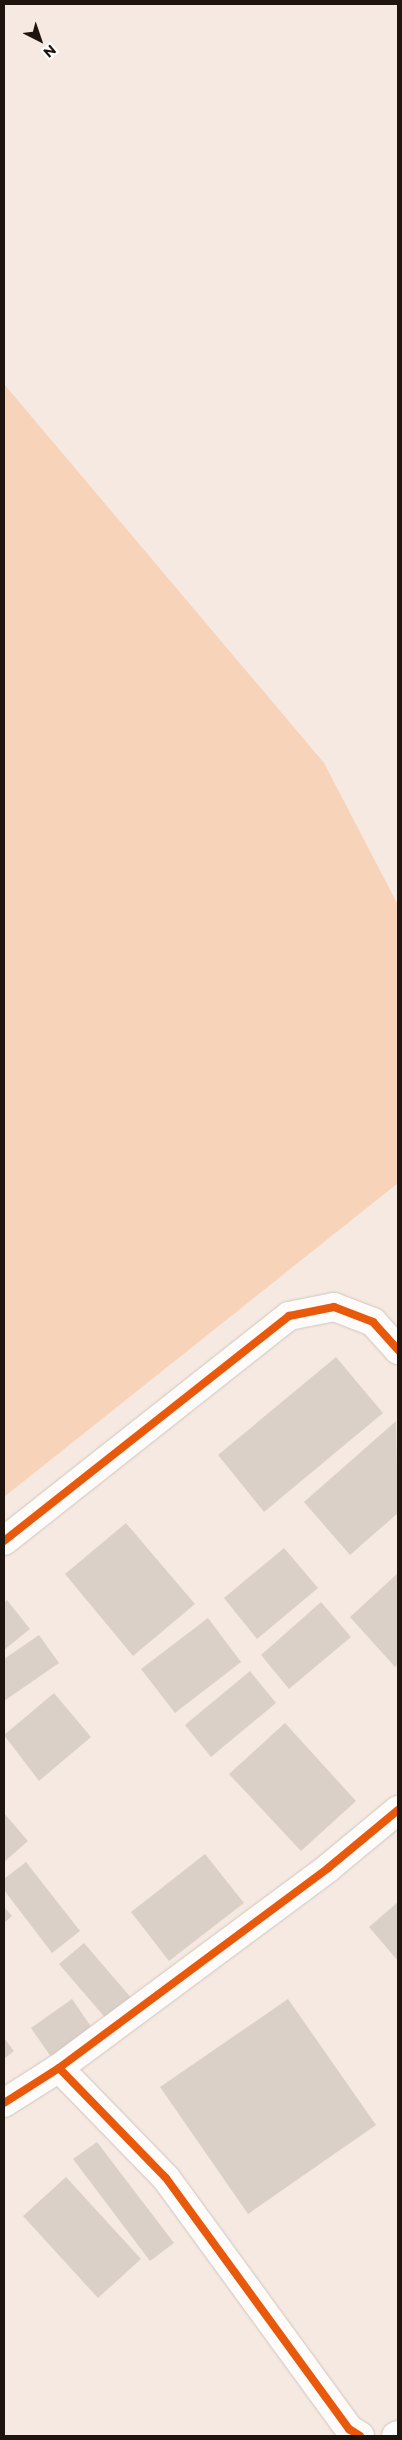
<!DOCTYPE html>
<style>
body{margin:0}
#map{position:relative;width:402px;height:2440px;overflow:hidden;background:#f6e9e1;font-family:Montserrat,sans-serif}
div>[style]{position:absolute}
.green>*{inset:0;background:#f7d3b9}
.building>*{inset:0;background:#dbd0c8}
.roads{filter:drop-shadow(0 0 1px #d0c5be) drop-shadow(0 0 1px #d0c5be)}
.minor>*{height:28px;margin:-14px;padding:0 14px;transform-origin:14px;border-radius:14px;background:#fefcfa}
.cycleway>*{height:8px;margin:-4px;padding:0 4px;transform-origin:4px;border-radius:4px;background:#e8590c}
span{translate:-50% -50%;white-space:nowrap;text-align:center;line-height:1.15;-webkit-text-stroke:5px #fff;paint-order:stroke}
.frame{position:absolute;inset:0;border:5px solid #1f150e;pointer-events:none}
.north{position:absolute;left:15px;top:15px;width:50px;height:50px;-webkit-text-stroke:4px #fff;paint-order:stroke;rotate:139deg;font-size:14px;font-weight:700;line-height:20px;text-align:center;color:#1f150e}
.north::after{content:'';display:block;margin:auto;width:18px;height:22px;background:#1f150e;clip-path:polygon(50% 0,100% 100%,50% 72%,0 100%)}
</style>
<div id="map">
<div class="green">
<i style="clip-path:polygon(4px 384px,324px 763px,398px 905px,398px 1183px,4px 1497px)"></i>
</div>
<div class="building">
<i style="clip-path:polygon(336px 1357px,383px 1413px,264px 1512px,218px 1455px)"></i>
<i style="clip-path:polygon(396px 1421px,398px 1513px,350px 1555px,304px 1502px)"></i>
<i style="clip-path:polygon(126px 1523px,195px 1604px,133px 1656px,65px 1574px)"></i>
<i style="clip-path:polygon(284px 1548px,318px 1588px,257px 1639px,224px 1598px)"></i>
<i style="clip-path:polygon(398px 1573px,398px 1664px,395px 1667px,350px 1617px)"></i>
<i style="clip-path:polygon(7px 1600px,30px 1629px,4px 1650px,4px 1603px)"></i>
<i style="clip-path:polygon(321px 1602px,351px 1637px,289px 1689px,261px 1655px)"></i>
<i style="clip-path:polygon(208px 1618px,241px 1662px,175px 1713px,141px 1669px)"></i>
<i style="clip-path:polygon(39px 1635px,59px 1663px,4px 1701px,4px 1659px)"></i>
<i style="clip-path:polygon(250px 1671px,276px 1703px,211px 1757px,185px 1725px)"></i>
<i style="clip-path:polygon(54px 1693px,91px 1737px,39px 1781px,4px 1735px)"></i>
<i style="clip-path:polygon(285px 1723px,356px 1801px,301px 1851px,229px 1774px)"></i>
<i style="clip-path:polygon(4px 1813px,28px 1841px,4px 1862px)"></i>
<i style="clip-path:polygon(205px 1854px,244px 1903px,169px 1961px,131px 1912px)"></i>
<i style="clip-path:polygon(26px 1862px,80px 1931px,52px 1953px,4px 1890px,4px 1879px)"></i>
<i style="clip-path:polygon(398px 1902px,398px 1961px,369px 1927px)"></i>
<i style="clip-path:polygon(4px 1907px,12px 1916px,4px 1923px)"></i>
<i style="clip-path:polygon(84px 1943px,133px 2000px,108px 2021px,59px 1964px)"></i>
<i style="clip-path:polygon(72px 1999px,99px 2038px,58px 2067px,31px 2028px)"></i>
<i style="clip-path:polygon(288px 1999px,376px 2125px,248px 2214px,160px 2087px)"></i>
<i style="clip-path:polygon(4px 2038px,14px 2051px,4px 2059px)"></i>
<i style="clip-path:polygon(97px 2142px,174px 2243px,150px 2261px,73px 2159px)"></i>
<i style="clip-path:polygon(66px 2177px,141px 2259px,98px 2298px,23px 2216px)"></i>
</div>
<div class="roads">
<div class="minor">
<i style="left:4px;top:1541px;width:363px;rotate:-38.3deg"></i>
<i style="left:289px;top:1316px;width:46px;rotate:-11.3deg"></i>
<i style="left:334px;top:1307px;width:42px;rotate:21deg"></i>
<i style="left:373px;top:1322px;width:38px;rotate:48deg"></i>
<i style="left:59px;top:2068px;width:335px;rotate:-36.6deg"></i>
<i style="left:328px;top:1868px;width:91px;rotate:-39.6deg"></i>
<i style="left:4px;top:2103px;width:65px;rotate:-32.5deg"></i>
<i style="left:59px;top:2068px;width:153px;rotate:45.8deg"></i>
<i style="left:166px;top:2178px;width:311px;rotate:53.9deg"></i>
<i style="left:349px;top:2429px;width:13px;rotate:32deg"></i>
<i style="left:396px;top:2436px;width:2px;rotate:-27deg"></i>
</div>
</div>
<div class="cycleway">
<i style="left:4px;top:1541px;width:363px;rotate:-38.3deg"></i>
<i style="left:289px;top:1316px;width:46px;rotate:-11.3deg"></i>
<i style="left:334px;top:1307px;width:42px;rotate:21deg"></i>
<i style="left:373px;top:1322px;width:38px;rotate:48deg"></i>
<i style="left:59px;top:2068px;width:335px;rotate:-36.6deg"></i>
<i style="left:328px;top:1868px;width:91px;rotate:-39.6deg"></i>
<i style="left:4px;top:2103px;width:65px;rotate:-32.5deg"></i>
<i style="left:59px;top:2068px;width:153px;rotate:45.8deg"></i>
<i style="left:166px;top:2178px;width:311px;rotate:53.9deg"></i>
<i style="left:349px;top:2429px;width:13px;rotate:32deg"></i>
</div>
<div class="frame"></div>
<div class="north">N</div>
</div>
